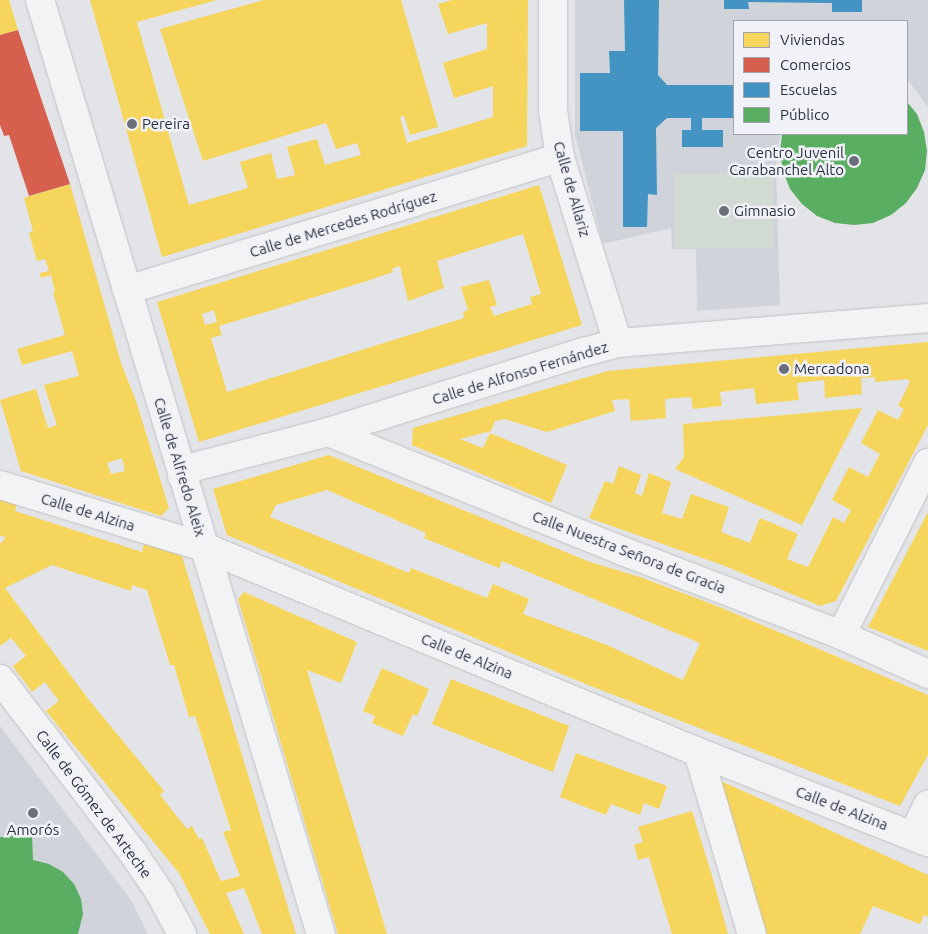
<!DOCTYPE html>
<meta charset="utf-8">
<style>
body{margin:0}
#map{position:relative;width:928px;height:934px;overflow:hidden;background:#e3e4e7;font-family:Ubuntu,sans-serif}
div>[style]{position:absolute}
.built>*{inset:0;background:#d1d3da}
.green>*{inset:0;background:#d2dbd3}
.homes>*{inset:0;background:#f6d55c}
.shops>*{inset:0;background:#d6604d}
.schools>*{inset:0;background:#4393c3}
.public>*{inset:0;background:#5aae61}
.roads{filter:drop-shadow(0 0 1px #c1c2c5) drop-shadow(0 0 1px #c1c2c5)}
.minor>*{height:28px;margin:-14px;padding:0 14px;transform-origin:14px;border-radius:14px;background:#f2f3f5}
.dots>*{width:14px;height:14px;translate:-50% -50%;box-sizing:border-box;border:2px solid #f1f2f7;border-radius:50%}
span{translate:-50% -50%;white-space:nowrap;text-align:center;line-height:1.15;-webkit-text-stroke:5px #f1f2f7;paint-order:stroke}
.poi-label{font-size:15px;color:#2a3040}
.left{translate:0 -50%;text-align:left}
.right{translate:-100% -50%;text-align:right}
.street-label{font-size:15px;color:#2a3040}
.legend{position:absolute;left:733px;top:20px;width:175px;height:115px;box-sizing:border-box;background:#f1f2f7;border:1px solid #a1a4ae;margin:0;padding:6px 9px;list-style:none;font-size:15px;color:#2a3040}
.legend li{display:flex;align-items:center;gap:10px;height:25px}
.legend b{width:25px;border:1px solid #a1a4ae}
</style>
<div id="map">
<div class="built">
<i style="clip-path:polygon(575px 0,928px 0,928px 107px,907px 79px,907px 21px,734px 21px,734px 134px,780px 134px,776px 165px,780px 305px,697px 311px,696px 249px,672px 249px,671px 228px,603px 244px,575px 135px)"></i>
<i style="clip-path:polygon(0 726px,131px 900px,148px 934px,0 934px)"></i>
</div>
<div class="green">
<i style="clip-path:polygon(674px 174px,773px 174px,773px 248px,674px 248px)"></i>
</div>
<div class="homes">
<i style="clip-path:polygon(0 0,9px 0,18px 30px,0 35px)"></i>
<i style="clip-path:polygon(90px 0,217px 0,137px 22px,189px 205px,248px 188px,240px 162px,271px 153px,277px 179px,295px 175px,287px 147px,317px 139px,325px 165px,361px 155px,357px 143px,336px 149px,326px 123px,203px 161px,160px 29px,264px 0,401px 0,438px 127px,410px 135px,404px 116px,400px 117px,407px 143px,493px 117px,493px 86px,454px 98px,443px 63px,487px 49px,487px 23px,448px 34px,438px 4px,452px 0,528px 0,527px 146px,162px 257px)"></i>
<i style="clip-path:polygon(evenodd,70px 184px,121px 363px,136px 401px,169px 508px,161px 516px,21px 471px,0 400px,36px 389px,48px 428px,57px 425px,44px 385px,79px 376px,72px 351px,22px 365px,17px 349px,65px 335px,53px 292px,55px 292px,51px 275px,41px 278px,40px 273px,49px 271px,45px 259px,37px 261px,29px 233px,33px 231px,24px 198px,70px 184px,122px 458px,125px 471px,111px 474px,107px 463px,122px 458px)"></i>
<i style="clip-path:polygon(evenodd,539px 185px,582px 325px,199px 442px,157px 302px,539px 185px,523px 234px,541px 294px,530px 297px,532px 304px,494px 316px,490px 307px,497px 305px,489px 280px,461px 287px,468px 310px,463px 312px,464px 318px,227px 392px,211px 338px,222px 335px,219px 326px,364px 282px,393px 272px,392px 269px,400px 266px,408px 301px,444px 288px,437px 261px,523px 234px,539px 185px,214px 310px,217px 322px,205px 325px,202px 314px,214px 310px)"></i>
<i style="clip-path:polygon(928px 342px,928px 425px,836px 601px,820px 606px,725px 566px,589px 518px,605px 481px,613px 484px,619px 466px,641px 475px,635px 493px,642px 496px,649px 473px,671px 482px,662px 513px,682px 519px,691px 494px,729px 507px,721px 532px,750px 543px,760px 518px,798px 534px,787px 559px,808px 567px,833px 517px,844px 523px,851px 510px,832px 500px,849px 467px,868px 477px,880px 454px,861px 443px,878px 410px,898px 420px,904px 409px,898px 406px,910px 382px,908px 379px,875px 382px,875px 377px,861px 378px,862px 394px,825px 398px,824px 380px,797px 383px,799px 400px,756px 404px,754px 388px,720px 392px,722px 406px,693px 409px,691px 397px,665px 399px,666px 418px,631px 421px,629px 399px,612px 400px,615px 411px,547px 432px,505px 419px,495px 421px,491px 431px,460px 439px,483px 448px,490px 433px,567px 465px,551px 503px,412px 445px,413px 428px,608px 371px)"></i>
<i style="clip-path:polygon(862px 408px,802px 525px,675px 469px,684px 457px,683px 424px)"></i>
<i style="clip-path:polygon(evenodd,329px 455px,590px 562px,640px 577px,717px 606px,928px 695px,928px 755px,900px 806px,588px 685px,227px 535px,213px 489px,329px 455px,327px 490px,426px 533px,424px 538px,499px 568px,502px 561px,700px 643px,683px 680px,607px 645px,523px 614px,529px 599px,493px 584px,487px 598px,411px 568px,409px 573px,270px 517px,276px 505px,327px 490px)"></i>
<i style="clip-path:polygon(evenodd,0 498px,17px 503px,15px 511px,142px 552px,144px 544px,182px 556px,296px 934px,262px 934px,244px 888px,226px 893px,244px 934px,210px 934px,179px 873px,46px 711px,59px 701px,45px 682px,32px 692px,13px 666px,26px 656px,11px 638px,0 646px,0 544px,6px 537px,0 536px,0 498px,52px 565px,131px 591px,132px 585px,147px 590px,170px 665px,174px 665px,189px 717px,195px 716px,231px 830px,223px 832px,240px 876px,221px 881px,202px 838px,199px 839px,192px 826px,187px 829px,160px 795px,164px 791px,89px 700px,5px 588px,52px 565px)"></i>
<i style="clip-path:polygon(928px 512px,928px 651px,868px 627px)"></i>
<i style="clip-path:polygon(244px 592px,357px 642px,341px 683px,307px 670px,387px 934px,338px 934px,238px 599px)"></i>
<i style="clip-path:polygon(382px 668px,429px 689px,417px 716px,413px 714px,403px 736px,372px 723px,375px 716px,363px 711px)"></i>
<i style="clip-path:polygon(451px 679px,569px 726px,553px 772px,432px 724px)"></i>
<i style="clip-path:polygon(576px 753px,667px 786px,659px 809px,644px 803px,640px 815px,611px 804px,606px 815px,560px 797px)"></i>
<i style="clip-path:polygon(721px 781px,928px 875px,928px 917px,924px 915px,920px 924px,873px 906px,860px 934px,760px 934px)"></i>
<i style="clip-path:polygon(692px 811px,713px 879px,728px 934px,672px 934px,649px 857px,638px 860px,634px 845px,643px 842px,638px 827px)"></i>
</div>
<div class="shops">
<i style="clip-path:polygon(18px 30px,70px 184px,29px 196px,9px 135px,4px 136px,0 125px,0 35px)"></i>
</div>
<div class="schools">
<i style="clip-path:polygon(624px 0,659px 0,658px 75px,667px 85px,734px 85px,734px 118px,702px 118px,702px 130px,723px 130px,723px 147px,682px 147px,682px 130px,691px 130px,691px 118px,667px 118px,656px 128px,657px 195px,648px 194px,647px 227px,623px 227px,623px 131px,580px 131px,580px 73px,610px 73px,609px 51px,625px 51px)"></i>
<i style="clip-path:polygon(724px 0,862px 0,862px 12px,832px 12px,832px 3px,748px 2px,749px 9px,724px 9px)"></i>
</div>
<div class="public">
<i style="clip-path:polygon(907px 102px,917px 114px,924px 132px,927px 151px,925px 170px,917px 188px,906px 203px,891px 215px,873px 223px,854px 225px,835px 223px,817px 216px,802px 204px,790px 189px,783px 171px,780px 152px,782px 134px,907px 134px)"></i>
<i style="clip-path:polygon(32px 834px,33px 860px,49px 864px,63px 872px,74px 884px,81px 899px,83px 914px,78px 934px,0 934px,0 837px)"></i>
</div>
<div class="roads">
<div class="minor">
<i style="left:40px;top:0;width:975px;rotate:73.26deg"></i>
<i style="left:553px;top:0;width:110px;rotate:90deg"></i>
<i style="left:553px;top:110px;width:49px;rotate:81.7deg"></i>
<i style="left:560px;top:158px;width:194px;rotate:72.6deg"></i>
<i style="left:127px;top:290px;width:453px;rotate:-17deg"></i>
<i style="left:328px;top:432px;width:320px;rotate:22deg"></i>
<i style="left:625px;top:552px;width:231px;rotate:21deg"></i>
<i style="left:841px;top:635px;width:95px;rotate:24.1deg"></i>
<i style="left:182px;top:476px;width:15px;rotate:-37deg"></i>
<i style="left:194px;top:467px;width:138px;rotate:-14.6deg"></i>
<i style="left:328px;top:432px;width:268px;rotate:-17.4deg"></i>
<i style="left:584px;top:352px;width:35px;rotate:-15deg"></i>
<i style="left:618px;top:343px;width:311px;rotate:-4.6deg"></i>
<i style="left:0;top:485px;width:213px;rotate:16.9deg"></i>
<i style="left:204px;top:547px;width:535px;rotate:22.54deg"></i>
<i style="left:698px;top:752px;width:247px;rotate:21.4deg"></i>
<i style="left:841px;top:635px;width:193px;rotate:-63.2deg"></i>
<i style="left:0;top:679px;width:219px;rotate:52.6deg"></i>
<i style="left:133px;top:853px;width:48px;rotate:56deg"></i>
<i style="left:160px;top:893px;width:47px;rotate:61.8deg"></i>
<i style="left:698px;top:752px;width:190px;rotate:73.5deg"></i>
<i style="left:913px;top:835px;width:34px;rotate:-64deg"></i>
</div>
</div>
<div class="dots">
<i style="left:132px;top:124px;background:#6b6f7a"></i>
<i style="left:854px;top:161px;background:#6b6f7a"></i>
<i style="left:724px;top:211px;background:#6b6f7a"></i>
<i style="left:784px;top:369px;background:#6b6f7a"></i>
<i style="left:33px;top:813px;background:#6b6f7a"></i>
</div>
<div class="poi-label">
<span class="left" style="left:142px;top:124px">Pereira</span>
<span class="right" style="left:844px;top:161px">Centro Juvenil<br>Carabanchel Alto</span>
<span class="left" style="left:734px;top:211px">Gimnasio</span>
<span class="left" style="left:794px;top:369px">Mercadona</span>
<span style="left:33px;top:830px">Amorós</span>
</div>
<div class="street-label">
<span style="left:572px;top:189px;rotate:74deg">Calle de Allariz</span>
<span style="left:343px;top:224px;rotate:-17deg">Calle de Mercedes Rodríguez</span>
<span style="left:520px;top:373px;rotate:-17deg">Calle de Alfonso Fernández</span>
<span style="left:180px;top:467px;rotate:73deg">Calle de Alfredo Aleix</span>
<span style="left:88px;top:512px;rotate:17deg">Calle de Alzina</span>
<span style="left:629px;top:552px;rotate:21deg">Calle Nuestra Señora de Gracia</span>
<span style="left:467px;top:656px;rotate:22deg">Calle de Alzina</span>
<span style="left:94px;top:804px;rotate:53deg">Calle de Gómez de Arteche</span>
<span style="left:842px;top:808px;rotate:21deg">Calle de Alzina</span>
</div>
<ul class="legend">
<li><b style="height:14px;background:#f6d55c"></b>Viviendas</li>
<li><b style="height:14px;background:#d6604d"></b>Comercios</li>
<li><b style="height:14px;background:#4393c3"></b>Escuelas</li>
<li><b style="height:14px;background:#5aae61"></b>Público</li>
</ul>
</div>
